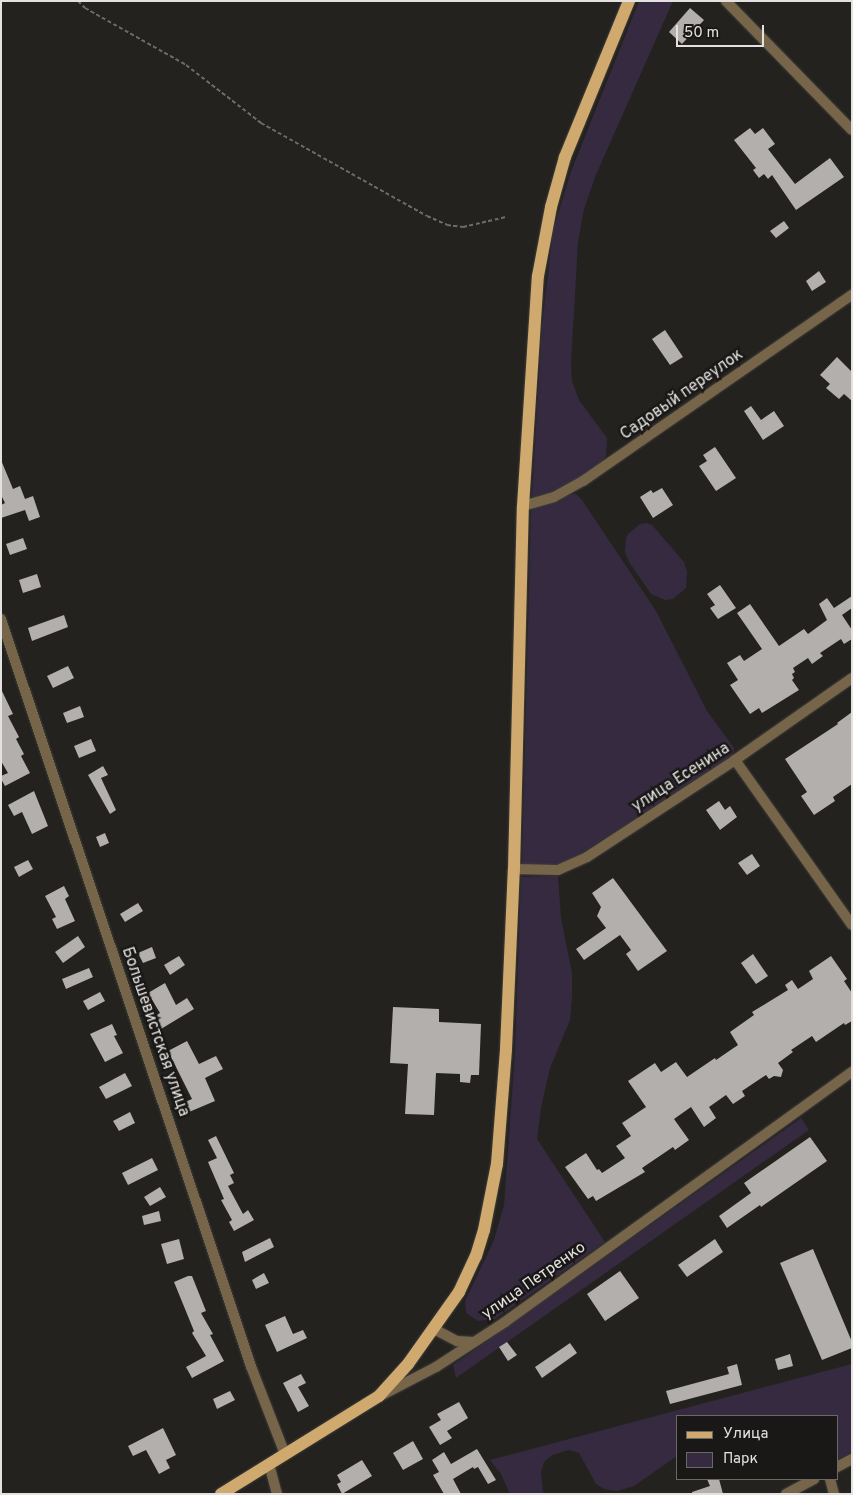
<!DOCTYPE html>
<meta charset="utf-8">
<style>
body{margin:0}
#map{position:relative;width:853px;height:1495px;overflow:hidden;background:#23221f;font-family:Overpass,sans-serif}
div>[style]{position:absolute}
.green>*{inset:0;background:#352a40}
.building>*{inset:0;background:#b2afac}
.path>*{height:2px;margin-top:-1px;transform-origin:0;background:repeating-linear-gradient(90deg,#6d6c69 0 4px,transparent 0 6.5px)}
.roads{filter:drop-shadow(0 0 1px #3e3d3a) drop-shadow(0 0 1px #3e3d3a)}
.street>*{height:10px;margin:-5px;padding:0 5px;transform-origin:5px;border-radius:5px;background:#77654a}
.primary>*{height:12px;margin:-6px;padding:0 6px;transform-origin:6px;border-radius:6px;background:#cfa96e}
span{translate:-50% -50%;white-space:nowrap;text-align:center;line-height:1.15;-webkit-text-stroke:5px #1a1816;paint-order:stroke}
.street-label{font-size:16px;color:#e3e2e0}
.frame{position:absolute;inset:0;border:2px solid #e3e2e0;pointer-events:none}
.legend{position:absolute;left:676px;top:1415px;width:162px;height:65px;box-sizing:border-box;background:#1a1816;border:1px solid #6a6967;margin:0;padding:6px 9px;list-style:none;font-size:15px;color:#e3e2e0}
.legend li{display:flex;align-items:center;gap:10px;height:25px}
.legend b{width:25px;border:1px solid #6a6967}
.scale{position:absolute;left:676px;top:25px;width:88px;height:22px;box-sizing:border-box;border:2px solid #e3e2e0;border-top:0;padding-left:6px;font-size:15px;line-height:18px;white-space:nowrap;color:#e3e2e0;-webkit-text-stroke:4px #1a1816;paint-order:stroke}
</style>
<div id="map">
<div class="green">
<i style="clip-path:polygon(639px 1px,673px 1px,595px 177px,584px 209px,578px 242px,571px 362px,572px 381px,579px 400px,607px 438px,606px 456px,601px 463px,580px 478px,552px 494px,536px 499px,532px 496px,542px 325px,553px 231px,570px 174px)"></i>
<i style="clip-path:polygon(572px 494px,576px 494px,582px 500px,656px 611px,707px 711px,734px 748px,734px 752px,727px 759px,579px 855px,561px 864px,538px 866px,522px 864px,531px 510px)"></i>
<i style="clip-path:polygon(647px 523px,652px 525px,684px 562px,687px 572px,686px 588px,673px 599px,665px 600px,651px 594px,629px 562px,625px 552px,626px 538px,628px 534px,640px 524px)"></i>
<i style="clip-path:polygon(558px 876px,561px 918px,572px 973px,572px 997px,570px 1020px,550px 1068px,541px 1108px,537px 1139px,605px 1242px,495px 1319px,478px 1321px,466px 1313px,465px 1301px,494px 1240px,504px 1205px,515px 1051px,521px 877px)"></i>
<i style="clip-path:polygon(801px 1118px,809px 1130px,456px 1378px,453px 1365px)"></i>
<i style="clip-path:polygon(852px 1364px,852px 1452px,837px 1460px,837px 1416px,677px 1416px,677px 1456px,634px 1486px,617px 1491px,604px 1489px,596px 1484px,579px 1453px,569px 1450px,552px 1455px,544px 1462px,541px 1472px,543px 1494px,510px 1494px,501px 1474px,490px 1460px)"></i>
</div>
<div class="building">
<i style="clip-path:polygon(690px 8px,704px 20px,682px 44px,669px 32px)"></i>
<i style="clip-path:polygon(750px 128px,755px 134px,763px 128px,775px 144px,768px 149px,795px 184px,830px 158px,844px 177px,796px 210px,772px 175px,768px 179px,764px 174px,759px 178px,753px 170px,756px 168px,734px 140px)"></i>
<i style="clip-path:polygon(784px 221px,789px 228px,776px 238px,770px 231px)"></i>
<i style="clip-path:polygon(819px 271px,826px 282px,812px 291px,806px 281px)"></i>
<i style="clip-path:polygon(665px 330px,683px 357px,670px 365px,652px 339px)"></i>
<i style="clip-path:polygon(837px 357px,852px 372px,852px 401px,844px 394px,839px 399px,826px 388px,830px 384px,820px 375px)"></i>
<i style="clip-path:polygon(751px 406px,761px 420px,774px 411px,784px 426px,763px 440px,744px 411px)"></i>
<i style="clip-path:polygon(715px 447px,736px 478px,716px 491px,699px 466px,707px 461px,703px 455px)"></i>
<i style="clip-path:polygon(1px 460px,13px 489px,20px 486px,25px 499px,33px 496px,40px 517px,29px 521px,25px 510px,1px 518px,1px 505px,5px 503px,1px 495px)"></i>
<i style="clip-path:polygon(662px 488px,673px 505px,653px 518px,640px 497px,651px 490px,653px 493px)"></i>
<i style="clip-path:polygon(23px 538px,27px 549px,10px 555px,6px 544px)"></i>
<i style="clip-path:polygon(37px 574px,41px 587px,23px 593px,19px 580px)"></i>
<i style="clip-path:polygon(720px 585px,736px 608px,718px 619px,710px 608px,715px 605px,707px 594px)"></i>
<i style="clip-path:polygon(852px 596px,852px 608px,842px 615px,852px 630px,852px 639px,844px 644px,841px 639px,820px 653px,823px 656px,812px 664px,808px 658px,793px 668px,795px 672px,792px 674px,794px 678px,792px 680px,799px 690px,762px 713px,759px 708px,750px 714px,730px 685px,738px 680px,727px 663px,740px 655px,744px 661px,762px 649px,737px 613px,750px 604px,779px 646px,804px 629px,808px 634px,827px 620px,819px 604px,827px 598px,834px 608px)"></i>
<i style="clip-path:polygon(64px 615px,68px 627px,32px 641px,28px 628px)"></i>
<i style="clip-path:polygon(68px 666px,74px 678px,53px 688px,47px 676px)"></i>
<i style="clip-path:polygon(1px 689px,13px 714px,8px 716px,19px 737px,16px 739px,24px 754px,21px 756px,30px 773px,5px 786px,1px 779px,1px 776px,8px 773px,1px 761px)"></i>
<i style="clip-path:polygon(80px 706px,84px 717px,67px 723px,63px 713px)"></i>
<i style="clip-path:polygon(852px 712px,852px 784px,833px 797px,835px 801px,814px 815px,801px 796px,807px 792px,785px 759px,838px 724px,837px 723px)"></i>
<i style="clip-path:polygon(91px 739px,96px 751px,79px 758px,74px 746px)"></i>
<i style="clip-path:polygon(103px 766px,108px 775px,101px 778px,116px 810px,110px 814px,88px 775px)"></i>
<i style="clip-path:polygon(34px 791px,48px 826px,32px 834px,22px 812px,14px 816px,8px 805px)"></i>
<i style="clip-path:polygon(719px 801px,725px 810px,730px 806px,737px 817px,720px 830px,706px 810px)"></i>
<i style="clip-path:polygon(105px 833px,109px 843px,100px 847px,96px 837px)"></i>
<i style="clip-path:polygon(752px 854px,760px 866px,747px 875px,738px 863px)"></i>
<i style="clip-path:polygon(28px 860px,33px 869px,19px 877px,14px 867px)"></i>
<i style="clip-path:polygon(613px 878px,667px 951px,638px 971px,626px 954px,631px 950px,620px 935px,584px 960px,576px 949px,606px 928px,597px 916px,601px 907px,592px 893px)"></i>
<i style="clip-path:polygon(64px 886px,69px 896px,65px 899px,75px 921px,57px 929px,52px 919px,56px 917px,45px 896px)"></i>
<i style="clip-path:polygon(138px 903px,143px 911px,125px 922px,120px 914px)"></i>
<i style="clip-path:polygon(78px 936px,85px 947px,63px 963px,55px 952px)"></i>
<i style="clip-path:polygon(152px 947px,156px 958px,143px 963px,138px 953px)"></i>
<i style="clip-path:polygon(753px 954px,768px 976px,756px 984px,741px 963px)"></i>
<i style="clip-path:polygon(179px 956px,185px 965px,170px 975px,164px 965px)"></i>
<i style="clip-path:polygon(831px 956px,847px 979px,844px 981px,852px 993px,852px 1021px,845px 1025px,844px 1023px,816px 1042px,812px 1036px,791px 1050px,793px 1052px,778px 1063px,783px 1070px,781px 1077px,774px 1076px,769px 1079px,766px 1075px,742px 1091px,745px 1096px,733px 1104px,726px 1095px,709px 1107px,716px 1118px,704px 1127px,691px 1107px,674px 1119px,689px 1140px,675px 1150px,673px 1147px,642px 1168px,645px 1172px,596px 1201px,593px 1196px,588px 1199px,565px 1167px,586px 1153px,597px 1170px,599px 1169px,602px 1173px,625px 1158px,616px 1146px,631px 1136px,622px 1123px,646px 1107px,628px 1081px,655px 1063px,661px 1072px,676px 1062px,687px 1077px,715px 1058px,716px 1060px,738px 1045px,730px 1032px,754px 1015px,752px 1012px,788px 990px,785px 985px,792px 980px,798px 989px,813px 979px,809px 971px)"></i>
<i style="clip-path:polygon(89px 968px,93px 977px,66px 989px,62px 979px)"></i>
<i style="clip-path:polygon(165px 983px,176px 1005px,187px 998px,194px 1009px,161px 1029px,155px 1016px,160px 1013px,148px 993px)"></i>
<i style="clip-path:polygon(100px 992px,105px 1001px,88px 1010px,83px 1001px)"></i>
<i style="clip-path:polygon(393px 1007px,439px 1009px,439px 1022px,481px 1024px,479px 1075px,471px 1075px,470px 1083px,460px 1082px,460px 1074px,436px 1073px,434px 1115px,405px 1114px,408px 1064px,390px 1063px)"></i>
<i style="clip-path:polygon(112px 1024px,117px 1035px,114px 1036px,123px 1053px,105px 1062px,90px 1034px)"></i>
<i style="clip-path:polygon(187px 1041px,199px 1064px,216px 1056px,223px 1069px,205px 1078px,215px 1101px,189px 1112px,185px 1102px,192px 1099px,168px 1051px)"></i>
<i style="clip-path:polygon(125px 1073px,132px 1086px,106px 1099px,99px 1087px)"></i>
<i style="clip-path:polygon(130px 1112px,135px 1123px,119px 1131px,113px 1121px)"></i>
<i style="clip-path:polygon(216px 1136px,234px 1173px,230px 1175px,234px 1183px,228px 1186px,243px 1214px,248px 1210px,254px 1220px,234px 1231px,229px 1222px,232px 1220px,221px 1200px,224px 1199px,208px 1162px,217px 1158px,208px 1140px)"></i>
<i style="clip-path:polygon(810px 1137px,827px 1161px,761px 1207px,760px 1205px,727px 1228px,719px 1216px,751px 1193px,744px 1183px)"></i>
<i style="clip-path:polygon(152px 1158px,158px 1170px,128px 1185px,122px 1173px)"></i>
<i style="clip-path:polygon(160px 1187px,166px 1197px,150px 1206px,144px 1197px)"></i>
<i style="clip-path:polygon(159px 1211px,161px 1221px,144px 1225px,142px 1216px)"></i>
<i style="clip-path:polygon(270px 1238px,274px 1247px,245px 1262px,242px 1252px)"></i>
<i style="clip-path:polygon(179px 1239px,184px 1259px,167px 1264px,161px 1244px)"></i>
<i style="clip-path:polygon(715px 1239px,723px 1252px,687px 1277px,678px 1265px)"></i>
<i style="clip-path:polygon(813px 1249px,852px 1342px,852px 1348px,822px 1360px,780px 1263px)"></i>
<i style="clip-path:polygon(620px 1271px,639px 1298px,605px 1321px,587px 1294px)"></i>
<i style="clip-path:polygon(264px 1273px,269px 1283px,256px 1289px,252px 1280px)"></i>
<i style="clip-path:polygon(188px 1276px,192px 1276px,206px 1311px,201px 1313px,213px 1334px,210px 1335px,224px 1361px,192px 1378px,186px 1367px,206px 1356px,192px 1333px,194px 1331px,174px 1282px)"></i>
<i style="clip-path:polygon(285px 1316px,293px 1334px,303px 1330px,307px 1338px,277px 1352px,265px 1325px)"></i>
<i style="clip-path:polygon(507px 1342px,517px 1355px,508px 1361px,499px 1347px)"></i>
<i style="clip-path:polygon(570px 1343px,577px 1353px,542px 1378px,535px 1367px)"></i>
<i style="clip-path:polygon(790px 1354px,793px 1366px,778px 1370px,775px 1359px)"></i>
<i style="clip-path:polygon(737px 1364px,742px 1385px,670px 1404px,666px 1391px,729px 1374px,727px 1367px)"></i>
<i style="clip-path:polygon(301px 1374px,306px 1383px,298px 1387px,309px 1406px,298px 1412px,283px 1383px)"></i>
<i style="clip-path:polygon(230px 1391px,235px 1400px,217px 1409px,213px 1399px)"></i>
<i style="clip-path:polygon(459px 1402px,468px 1418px,447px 1431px,452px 1438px,440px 1445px,429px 1427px,441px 1420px,437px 1414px)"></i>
<i style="clip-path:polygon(163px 1428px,176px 1455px,166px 1460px,170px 1468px,159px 1474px,146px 1450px,133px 1456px,128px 1446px)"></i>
<i style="clip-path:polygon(413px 1441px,423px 1459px,403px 1470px,393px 1453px)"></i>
<i style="clip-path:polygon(477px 1449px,496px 1480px,488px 1484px,478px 1467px,474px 1469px,473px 1467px,453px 1479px,461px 1494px,444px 1494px,433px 1475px,439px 1472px,432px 1460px,444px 1452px,451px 1464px)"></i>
<i style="clip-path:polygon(362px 1460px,372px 1476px,342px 1494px,337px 1484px,341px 1482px,337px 1475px)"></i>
<i style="clip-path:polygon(707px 1479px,719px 1479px,723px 1494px,692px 1494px,692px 1492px,710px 1486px)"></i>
</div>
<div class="path">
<i style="left:78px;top:1px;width:10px;rotate:45deg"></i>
<i style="left:85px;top:8px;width:116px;rotate:29.4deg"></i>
<i style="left:186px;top:65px;width:95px;rotate:37.7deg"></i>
<i style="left:261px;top:123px;width:190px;rotate:29.3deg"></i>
<i style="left:427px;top:216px;width:22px;rotate:24deg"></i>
<i style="left:447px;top:225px;width:16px;rotate:7deg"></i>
<i style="left:463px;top:227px;width:44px;rotate:-13.1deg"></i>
</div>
<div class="roads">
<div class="street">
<i style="left:726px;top:1px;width:180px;rotate:45.7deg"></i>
<i style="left:523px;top:506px;width:32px;rotate:-16deg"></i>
<i style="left:554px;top:497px;width:33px;rotate:-29deg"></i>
<i style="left:583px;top:481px;width:327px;rotate:-34.7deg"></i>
<i style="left:1px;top:619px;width:791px;rotate:71.5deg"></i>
<i style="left:252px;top:1369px;width:91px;rotate:68.8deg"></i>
<i style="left:735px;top:760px;width:202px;rotate:54.7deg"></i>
<i style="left:514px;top:869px;width:44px;rotate:1.3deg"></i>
<i style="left:558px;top:870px;width:32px;rotate:-24deg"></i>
<i style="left:587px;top:857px;width:177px;rotate:-33.2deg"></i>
<i style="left:735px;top:760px;width:143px;rotate:-35deg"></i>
<i style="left:434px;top:1329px;width:26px;rotate:28deg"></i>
<i style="left:457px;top:1341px;width:17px;rotate:3deg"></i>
<i style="left:382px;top:1395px;width:61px;rotate:-27.4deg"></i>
<i style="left:436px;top:1367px;width:82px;rotate:-33.1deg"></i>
<i style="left:505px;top:1322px;width:428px;rotate:-35.8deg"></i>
<i style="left:269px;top:1464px;width:31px;rotate:75deg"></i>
<i style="left:837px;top:1467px;width:17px;rotate:-28deg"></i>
<i style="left:830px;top:1479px;width:16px;rotate:75deg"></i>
<i style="left:786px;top:1494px;width:32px;rotate:-28deg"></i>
</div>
<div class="primary">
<i style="left:221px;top:1494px;width:186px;rotate:-31.8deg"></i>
<i style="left:379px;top:1396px;width:43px;rotate:-47.8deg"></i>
<i style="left:408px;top:1364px;width:88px;rotate:-54.7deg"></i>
<i style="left:459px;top:1292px;width:40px;rotate:-65deg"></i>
<i style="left:476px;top:1256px;width:27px;rotate:-73deg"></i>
<i style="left:484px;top:1230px;width:67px;rotate:-78.9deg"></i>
<i style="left:497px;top:1164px;width:115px;rotate:-85.5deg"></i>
<i style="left:506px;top:1049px;width:180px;rotate:-87.5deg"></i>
<i style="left:514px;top:869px;width:363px;rotate:-88.6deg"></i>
<i style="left:523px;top:506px;width:230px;rotate:-86.3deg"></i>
<i style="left:538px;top:276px;width:70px;rotate:-79.3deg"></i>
<i style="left:551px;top:207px;width:52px;rotate:-74.4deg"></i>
<i style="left:565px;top:157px;width:169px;rotate:-67.7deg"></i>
</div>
</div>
<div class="street-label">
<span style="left:682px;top:395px;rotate:-35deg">Садовый переулок</span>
<span style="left:681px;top:778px;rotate:-33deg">улица Есенина</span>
<span style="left:155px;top:1032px;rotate:71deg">Большевистская улица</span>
<span style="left:534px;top:1281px;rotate:-35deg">улица Петренко</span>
</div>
<div class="frame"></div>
<ul class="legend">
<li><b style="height:6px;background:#cfa96e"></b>Улица</li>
<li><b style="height:14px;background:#352a40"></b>Парк</li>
</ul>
<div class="scale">50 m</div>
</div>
